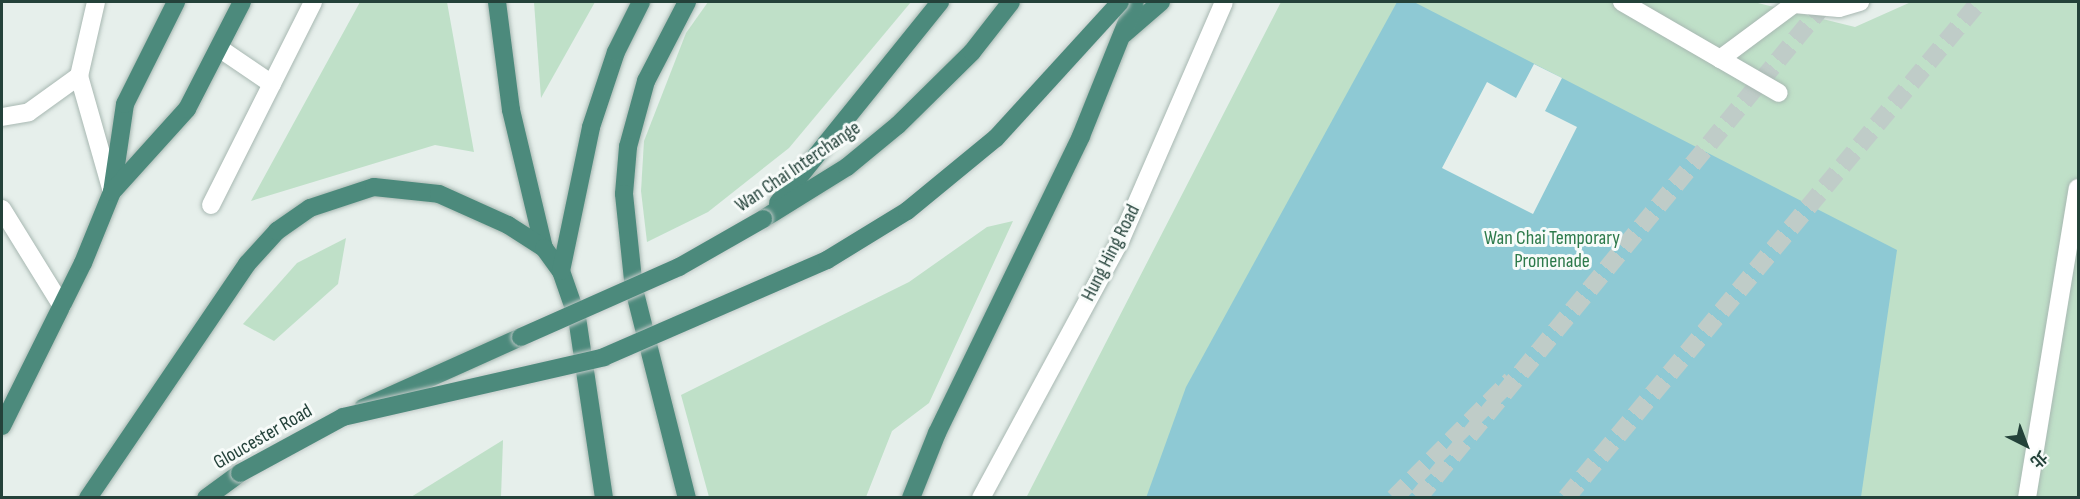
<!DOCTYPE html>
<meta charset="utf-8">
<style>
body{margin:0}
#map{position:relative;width:2080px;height:499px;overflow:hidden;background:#e6efeb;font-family:"Sofia Sans Condensed","Noto Sans TC",sans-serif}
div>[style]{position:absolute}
.green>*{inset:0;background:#bfe0c8}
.water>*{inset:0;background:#8ec9d4}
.pier>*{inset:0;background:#e6efeb}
.trunk-tunnel>*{height:18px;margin-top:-9px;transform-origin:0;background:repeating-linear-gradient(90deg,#bfccc8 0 18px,transparent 0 27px)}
.motorway-tunnel>*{height:18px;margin-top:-9px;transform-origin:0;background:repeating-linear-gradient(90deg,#bfccc8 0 18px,transparent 0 27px)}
.roads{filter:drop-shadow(0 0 2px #a8b8b2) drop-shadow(0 0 2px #a8b8b2)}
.pedestrian>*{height:18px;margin:-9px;padding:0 9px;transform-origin:9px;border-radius:9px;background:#fff}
.minor>*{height:18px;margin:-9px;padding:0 9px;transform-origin:9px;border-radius:9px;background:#fff}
.tertiary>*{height:18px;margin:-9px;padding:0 9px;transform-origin:9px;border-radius:9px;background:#fff}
.secondary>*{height:18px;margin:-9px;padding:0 9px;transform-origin:9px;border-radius:9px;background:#fff}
.trunk>*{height:18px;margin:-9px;padding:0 9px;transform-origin:9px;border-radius:9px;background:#4c8a7c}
.bridges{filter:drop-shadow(0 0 2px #c2cac8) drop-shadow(0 0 2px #c2cac8)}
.trunk-bridge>*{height:18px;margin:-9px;padding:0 9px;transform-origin:9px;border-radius:9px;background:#4c8a7c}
span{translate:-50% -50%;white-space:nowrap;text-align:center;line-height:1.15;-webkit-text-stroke:6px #f7fbf9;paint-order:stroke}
.street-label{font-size:20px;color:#24423a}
.park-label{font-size:20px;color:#2d7a4b}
.frame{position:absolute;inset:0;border:3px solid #24423a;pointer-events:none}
.north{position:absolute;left:1996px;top:415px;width:60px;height:60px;-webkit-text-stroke:4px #f7fbf9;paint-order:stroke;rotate:138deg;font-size:16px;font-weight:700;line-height:24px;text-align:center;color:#24423a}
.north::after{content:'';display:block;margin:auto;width:21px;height:27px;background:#24423a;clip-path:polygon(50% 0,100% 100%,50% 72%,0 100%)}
</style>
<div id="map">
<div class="green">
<i style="clip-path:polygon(360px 2px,447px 2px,474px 152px,435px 145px,251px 201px)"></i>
<i style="clip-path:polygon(534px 2px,595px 2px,541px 98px)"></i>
<i style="clip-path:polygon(708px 2px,911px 2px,789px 148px,708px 212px,647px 242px,641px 191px,644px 141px,686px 33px)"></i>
<i style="clip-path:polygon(1281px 2px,1754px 2px,1855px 27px,1911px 2px,2078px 2px,2077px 497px,1026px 498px)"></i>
<i style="clip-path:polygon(1013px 221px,929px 403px,892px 431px,866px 497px,709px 497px,681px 395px,909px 282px,987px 227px)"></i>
<i style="clip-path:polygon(346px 238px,338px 284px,274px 341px,243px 324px,297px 263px)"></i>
<i style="clip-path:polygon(503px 440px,501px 497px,411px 497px)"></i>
</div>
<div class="water">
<i style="clip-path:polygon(1397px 2px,1414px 2px,1897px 250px,1861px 497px,1146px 498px,1186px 387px)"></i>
</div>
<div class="pier">
<i style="clip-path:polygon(1534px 64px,1562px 78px,1545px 111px,1577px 127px,1533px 214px,1442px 168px,1487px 82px,1516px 98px)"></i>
</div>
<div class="trunk-tunnel">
<i style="left:1418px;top:498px;width:642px;rotate:-50.56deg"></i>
</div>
<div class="motorway-tunnel">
<i style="left:1394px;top:498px;width:166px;rotate:-45.2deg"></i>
<i style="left:1566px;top:498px;width:645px;rotate:-50.22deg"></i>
</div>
<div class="roads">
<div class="pedestrian">
<i style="left:1622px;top:2px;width:181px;rotate:30.1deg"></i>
<i style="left:219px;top:48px;width:64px;rotate:34.2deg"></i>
<i style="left:1720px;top:59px;width:92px;rotate:-36.6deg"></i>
<i style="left:1794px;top:4px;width:45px;rotate:5.1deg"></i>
<i style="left:1839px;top:8px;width:22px;rotate:-16deg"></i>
<i style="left:211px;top:205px;width:227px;rotate:-63.3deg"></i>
<i style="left:2027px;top:498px;width:314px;rotate:-80.7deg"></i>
</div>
<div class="minor">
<i style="left:981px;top:498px;width:294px;rotate:-61.6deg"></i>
<i style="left:1121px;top:239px;width:258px;rotate:-66.5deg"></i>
</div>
<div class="tertiary">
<i style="left:96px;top:2px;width:76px;rotate:102.9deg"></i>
<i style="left:79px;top:76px;width:121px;rotate:74.1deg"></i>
<i style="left:2px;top:117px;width:27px;rotate:-10deg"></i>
<i style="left:29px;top:112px;width:62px;rotate:-35.8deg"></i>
</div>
<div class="secondary">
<i style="left:2px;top:209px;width:114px;rotate:58.3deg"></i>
</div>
<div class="trunk">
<i style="left:497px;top:2px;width:109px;rotate:82.6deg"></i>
<i style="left:511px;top:110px;width:142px;rotate:76.6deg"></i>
<i style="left:687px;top:2px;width:89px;rotate:117.4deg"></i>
<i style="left:646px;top:81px;width:68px;rotate:105.3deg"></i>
<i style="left:628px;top:147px;width:47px;rotate:94.9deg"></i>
<i style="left:624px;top:194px;width:96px;rotate:84deg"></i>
<i style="left:634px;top:289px;width:216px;rotate:75.8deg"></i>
<i style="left:1124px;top:34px;width:49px;rotate:-40.9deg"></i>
<i style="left:112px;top:192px;width:89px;rotate:-81.6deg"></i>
<i style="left:125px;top:104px;width:114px;rotate:-63.4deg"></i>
<i style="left:778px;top:203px;width:258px;rotate:-51.1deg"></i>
<i style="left:763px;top:219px;width:99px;rotate:-31.8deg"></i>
<i style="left:847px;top:167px;width:66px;rotate:-39.5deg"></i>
<i style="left:898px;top:125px;width:104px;rotate:-44.6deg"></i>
<i style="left:972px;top:52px;width:63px;rotate:-52deg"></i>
<i style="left:363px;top:408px;width:173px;rotate:-24.2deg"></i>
<i style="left:2px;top:426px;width:182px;rotate:-63.6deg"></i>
<i style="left:83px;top:263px;width:77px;rotate:-67.8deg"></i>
<i style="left:112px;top:192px;width:112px;rotate:-47.9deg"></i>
<i style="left:187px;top:109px;width:120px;rotate:-62.8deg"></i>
<i style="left:88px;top:498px;width:283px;rotate:-55.8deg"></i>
<i style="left:247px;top:264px;width:45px;rotate:-47.7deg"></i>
<i style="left:277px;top:231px;width:40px;rotate:-34.9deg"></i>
<i style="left:310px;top:208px;width:67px;rotate:-18.2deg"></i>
<i style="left:374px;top:187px;width:65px;rotate:6.1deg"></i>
<i style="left:439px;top:194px;width:76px;rotate:24.2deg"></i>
<i style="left:508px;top:225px;width:43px;rotate:32.6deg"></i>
<i style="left:544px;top:248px;width:29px;rotate:54deg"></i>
<i style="left:206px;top:498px;width:42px;rotate:-36.3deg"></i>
<i style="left:604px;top:498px;width:183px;rotate:-98.5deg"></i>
<i style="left:577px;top:317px;width:49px;rotate:-109.2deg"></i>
<i style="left:561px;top:271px;width:147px;rotate:-78.2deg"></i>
<i style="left:591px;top:127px;width:79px;rotate:-71.6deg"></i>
<i style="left:616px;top:52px;width:56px;rotate:-63.4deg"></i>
<i style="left:911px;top:498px;width:70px;rotate:-68.2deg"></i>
<i style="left:937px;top:433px;width:330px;rotate:-64.1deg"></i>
<i style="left:1081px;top:136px;width:144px;rotate:-68.1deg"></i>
</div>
</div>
<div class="bridges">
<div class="trunk-bridge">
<i style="left:521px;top:337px;width:173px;rotate:-23.9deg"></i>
<i style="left:679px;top:267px;width:97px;rotate:-29.7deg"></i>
<i style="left:240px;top:473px;width:117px;rotate:-28.5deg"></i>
<i style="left:343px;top:417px;width:268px;rotate:-12.9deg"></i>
<i style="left:604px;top:357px;width:243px;rotate:-23.5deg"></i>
<i style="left:827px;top:260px;width:94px;rotate:-31.5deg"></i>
<i style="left:907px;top:211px;width:115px;rotate:-39.4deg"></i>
<i style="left:996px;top:138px;width:184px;rotate:-47.6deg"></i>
</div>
</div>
<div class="street-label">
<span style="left:798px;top:167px;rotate:-34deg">Wan Chai Interchange</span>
<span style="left:1111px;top:253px;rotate:-63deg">Hung Hing Road</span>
<span style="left:263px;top:437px;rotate:-30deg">Gloucester Road</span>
</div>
<div class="park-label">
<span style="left:1552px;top:250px">Wan Chai Temporary<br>Promenade</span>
</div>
<div class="frame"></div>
<div class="north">北</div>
</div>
